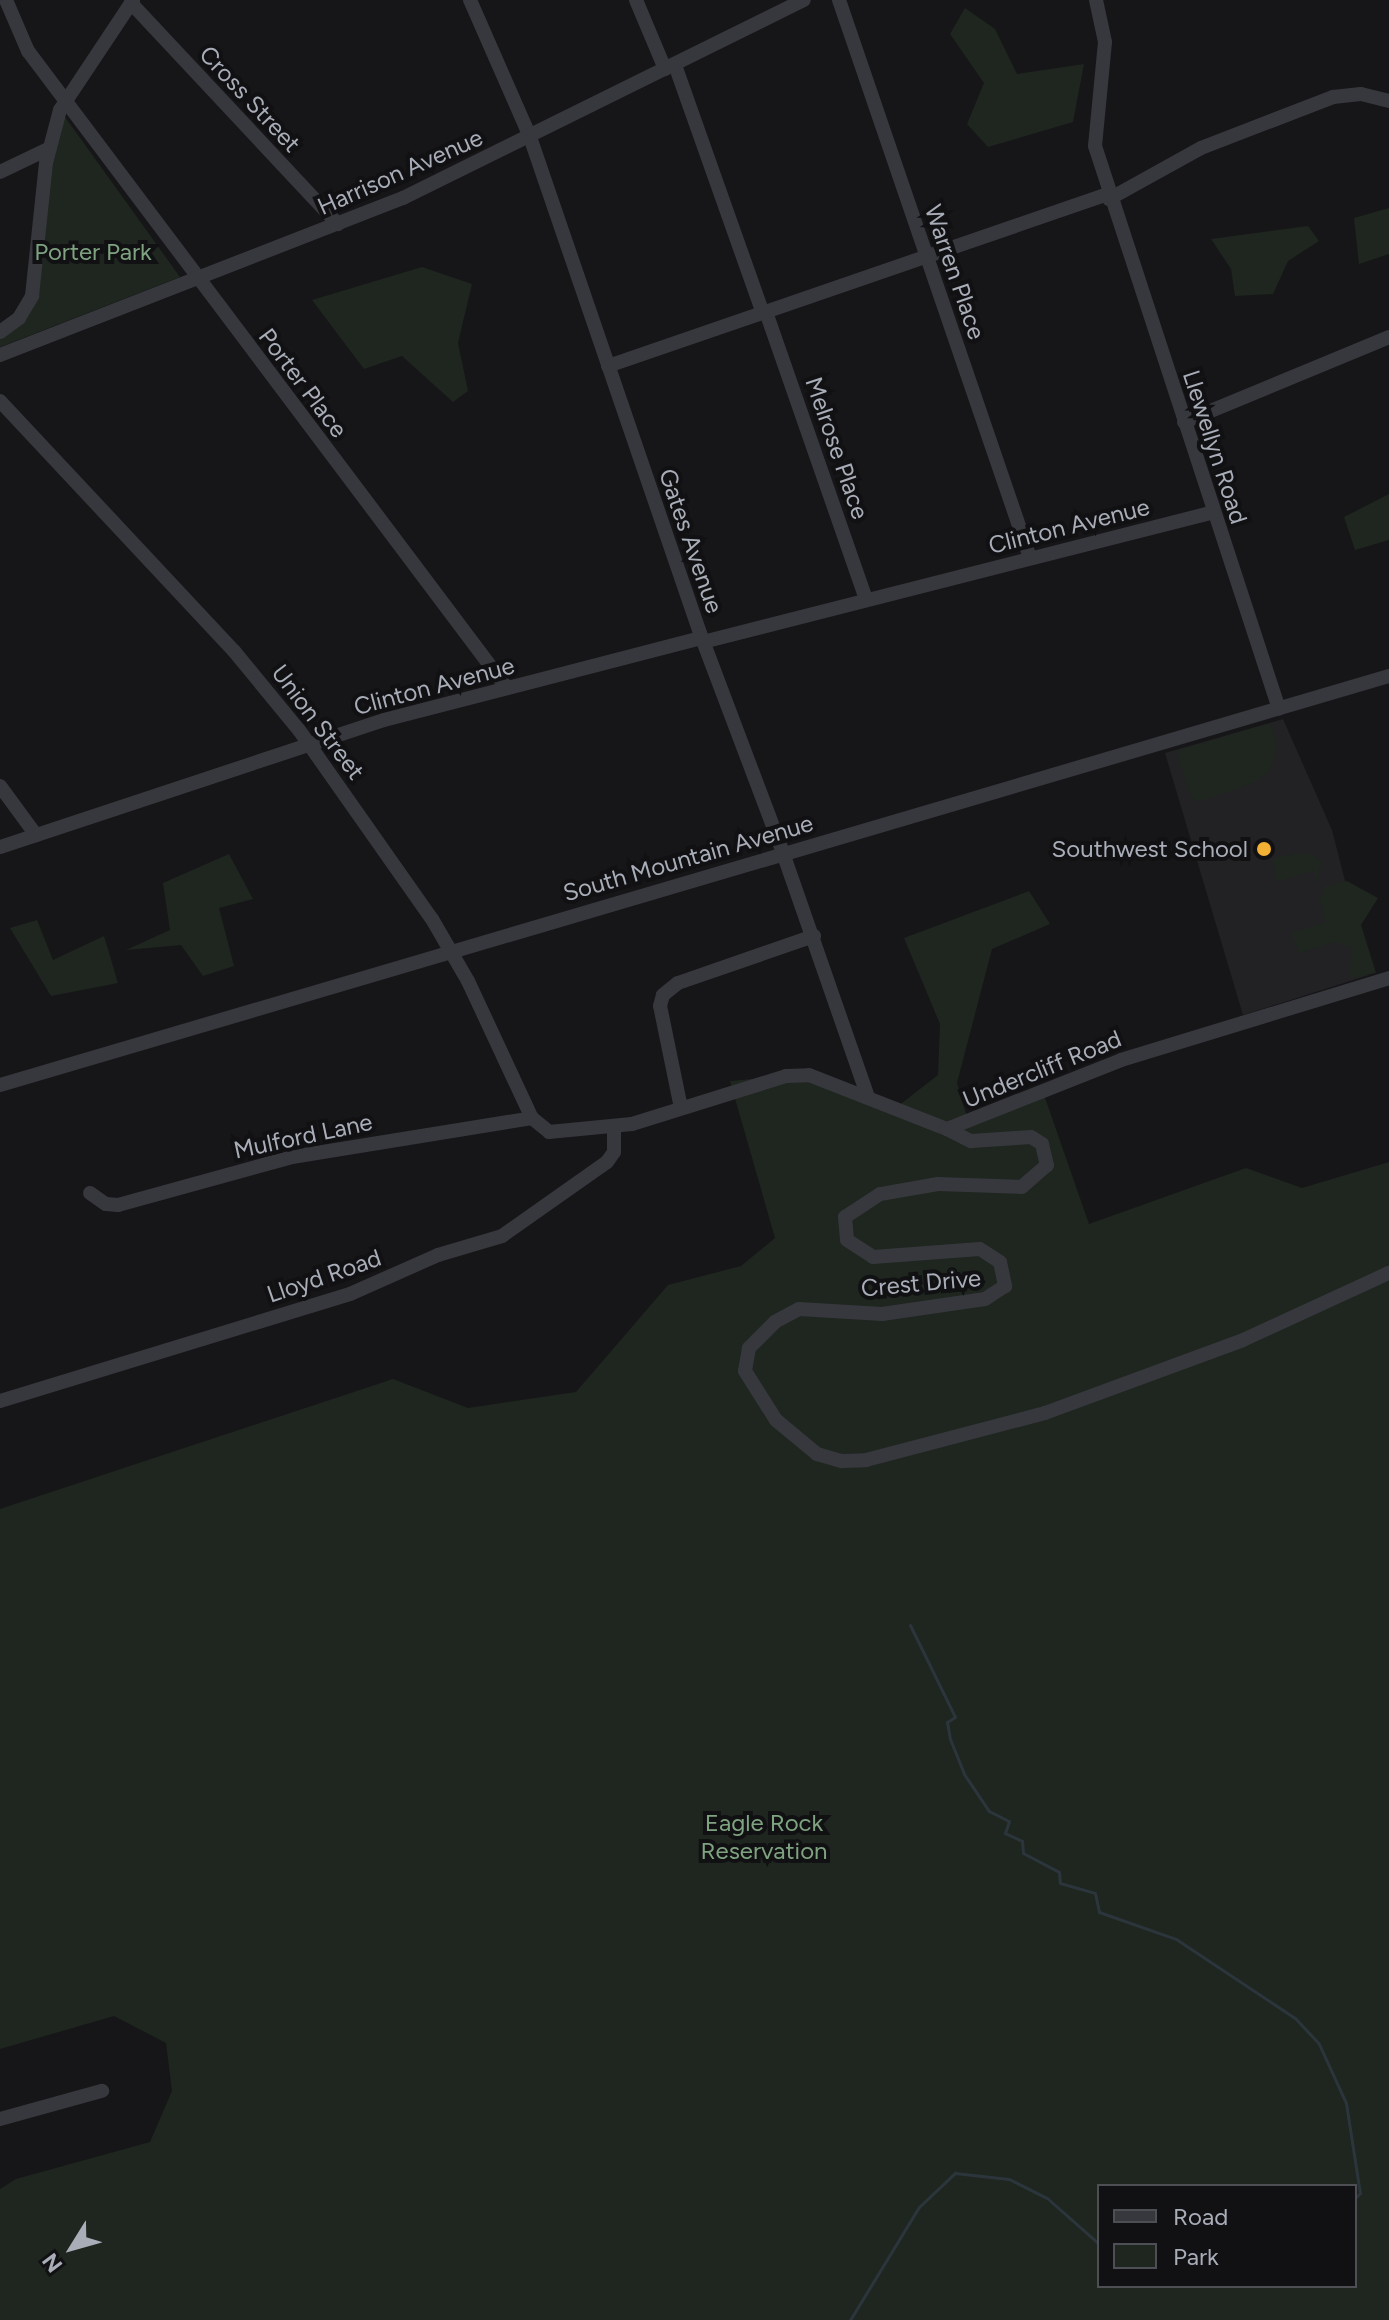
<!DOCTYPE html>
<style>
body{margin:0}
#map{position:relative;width:1389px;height:2320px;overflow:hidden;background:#161618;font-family:Figtree,sans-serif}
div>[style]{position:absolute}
.built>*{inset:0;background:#222225}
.green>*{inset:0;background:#1e261f}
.stream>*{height:3px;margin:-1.5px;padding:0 1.5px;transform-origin:1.5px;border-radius:1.5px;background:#2c353c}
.minor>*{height:14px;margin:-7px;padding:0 7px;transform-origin:7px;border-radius:7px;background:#37383d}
.dots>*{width:22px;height:22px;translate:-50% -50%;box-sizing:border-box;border:4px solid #111113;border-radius:50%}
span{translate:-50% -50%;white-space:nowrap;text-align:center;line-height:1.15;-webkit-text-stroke:8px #111113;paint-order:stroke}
.street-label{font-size:24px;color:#a8adb8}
.park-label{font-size:24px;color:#7fa381}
.poi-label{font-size:24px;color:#a8adb8}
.right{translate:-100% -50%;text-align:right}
.legend{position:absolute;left:1097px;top:2184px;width:260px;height:104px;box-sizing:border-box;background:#111113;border:2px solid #4d4f55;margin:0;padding:10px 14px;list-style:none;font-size:24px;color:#a8adb8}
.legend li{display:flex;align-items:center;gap:16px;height:40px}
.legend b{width:40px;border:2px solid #4d4f55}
.north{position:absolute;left:32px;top:2208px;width:80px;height:80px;-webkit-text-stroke:6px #111113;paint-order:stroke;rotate:233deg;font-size:22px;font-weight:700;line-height:32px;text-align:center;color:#a8adb8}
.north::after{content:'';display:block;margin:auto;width:28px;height:36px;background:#a8adb8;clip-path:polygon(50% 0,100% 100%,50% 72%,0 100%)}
</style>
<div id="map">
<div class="built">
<i style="clip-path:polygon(1283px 719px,1332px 830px,1369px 975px,1243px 1015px,1165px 753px)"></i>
</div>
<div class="green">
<i style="clip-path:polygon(965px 8px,995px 29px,1017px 74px,1084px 64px,1073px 122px,988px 147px,967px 124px,984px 83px,950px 34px)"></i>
<i style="clip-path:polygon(60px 110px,180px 277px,0 347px,0 335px,32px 296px)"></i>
<i style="clip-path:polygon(1389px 208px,1389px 254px,1359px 264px,1354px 218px)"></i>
<i style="clip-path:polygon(1308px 226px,1319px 241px,1288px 261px,1273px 294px,1235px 296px,1231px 269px,1211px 239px)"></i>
<i style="clip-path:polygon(422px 267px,472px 284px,458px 343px,468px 391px,453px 402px,402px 356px,364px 369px,312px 300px)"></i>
<i style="clip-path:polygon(1389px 494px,1389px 540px,1355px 550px,1344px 517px)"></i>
<i style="clip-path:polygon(1270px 723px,1277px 745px,1270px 771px,1255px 782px,1197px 802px,1192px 798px,1176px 751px)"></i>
<i style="clip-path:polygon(1301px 853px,1315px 855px,1321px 863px,1317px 882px,1314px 870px,1276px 882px,1273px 858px)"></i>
<i style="clip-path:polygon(229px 854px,253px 899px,219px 908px,234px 966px,203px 976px,181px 945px,126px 950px,170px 930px,163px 883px)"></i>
<i style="clip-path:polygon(1347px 881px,1378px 898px,1361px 925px,1376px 973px,1349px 978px,1352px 947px,1335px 942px,1299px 953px,1292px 932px,1326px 923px,1320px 900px,1325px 886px)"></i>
<i style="clip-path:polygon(evenodd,1029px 891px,1050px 924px,992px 949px,957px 1083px,968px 1120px,1043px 1092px,1089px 1224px,1246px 1168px,1302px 1188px,1389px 1162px,1389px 2320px,0 2320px,0 2189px,16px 2179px,150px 2142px,172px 2091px,166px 2043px,114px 2016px,0 2049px,0 1509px,393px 1379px,468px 1408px,576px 1392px,668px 1285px,741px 1266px,775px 1238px,730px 1081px,811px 1074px,889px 1113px,938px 1075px,940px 1024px,904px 938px,1029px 891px,1099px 2186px,1355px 2186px,1355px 2286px,1099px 2286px,1099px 2186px)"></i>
<i style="clip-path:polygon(37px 920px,53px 960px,104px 936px,118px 983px,51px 996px,10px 928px)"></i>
</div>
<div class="stream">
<i style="left:910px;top:1625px;width:102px;rotate:63.9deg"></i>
<i style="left:955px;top:1717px;width:9px;rotate:148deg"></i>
<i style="left:947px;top:1722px;width:17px;rotate:80deg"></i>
<i style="left:950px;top:1739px;width:38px;rotate:68deg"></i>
<i style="left:964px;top:1774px;width:45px;rotate:56deg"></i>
<i style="left:989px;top:1811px;width:22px;rotate:27deg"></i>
<i style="left:1009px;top:1821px;width:13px;rotate:108deg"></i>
<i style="left:1005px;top:1833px;width:19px;rotate:25deg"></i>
<i style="left:1022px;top:1841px;width:12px;rotate:85deg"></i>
<i style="left:1023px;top:1853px;width:41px;rotate:27.8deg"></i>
<i style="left:1059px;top:1872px;width:11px;rotate:85deg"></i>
<i style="left:1060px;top:1883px;width:36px;rotate:16deg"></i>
<i style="left:1095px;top:1893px;width:19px;rotate:78deg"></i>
<i style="left:1099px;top:1912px;width:82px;rotate:19.3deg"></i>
<i style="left:1176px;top:1939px;width:143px;rotate:33.6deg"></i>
<i style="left:1295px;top:2018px;width:35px;rotate:47deg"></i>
<i style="left:1319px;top:2044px;width:65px;rotate:65.4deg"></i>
<i style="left:1346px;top:2103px;width:91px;rotate:81.2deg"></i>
<i style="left:1360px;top:2193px;width:7px;rotate:135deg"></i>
<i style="left:1281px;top:2186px;width:14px"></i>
<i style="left:850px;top:2320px;width:132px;rotate:-58.6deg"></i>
<i style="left:919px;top:2207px;width:50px;rotate:-43.4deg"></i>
<i style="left:955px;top:2173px;width:54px;rotate:6.3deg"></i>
<i style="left:1009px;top:2179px;width:42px;rotate:26.6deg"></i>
<i style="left:1047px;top:2198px;width:69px;rotate:41.5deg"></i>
</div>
<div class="minor">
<i style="left:6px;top:0;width:56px;rotate:66.7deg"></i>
<i style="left:28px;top:51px;width:797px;rotate:53.06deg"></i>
<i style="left:470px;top:0;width:150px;rotate:66.3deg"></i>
<i style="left:530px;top:137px;width:524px;rotate:71.08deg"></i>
<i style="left:700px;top:633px;width:235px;rotate:69.3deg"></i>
<i style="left:783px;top:853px;width:258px;rotate:70.8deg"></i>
<i style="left:636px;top:0;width:75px;rotate:67.2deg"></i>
<i style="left:839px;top:0;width:590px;rotate:71.1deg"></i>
<i style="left:1096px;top:0;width:43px;rotate:77.9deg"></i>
<i style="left:1105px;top:42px;width:104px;rotate:95.5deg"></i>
<i style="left:1095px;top:146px;width:592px;rotate:71.9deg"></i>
<i style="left:131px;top:3px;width:303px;rotate:46.9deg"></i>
<i style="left:675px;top:65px;width:263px;rotate:70.5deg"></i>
<i style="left:0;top:172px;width:55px;rotate:-25.6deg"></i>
<i style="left:1109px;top:199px;width:105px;rotate:-29deg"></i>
<i style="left:1201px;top:148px;width:142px;rotate:-21.1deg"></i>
<i style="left:1333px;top:97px;width:28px;rotate:-6deg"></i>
<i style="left:1361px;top:94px;width:29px;rotate:14deg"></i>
<i style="left:766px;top:312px;width:304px;rotate:70.8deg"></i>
<i style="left:0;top:332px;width:24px;rotate:-36deg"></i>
<i style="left:19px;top:318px;width:26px;rotate:-59deg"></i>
<i style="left:32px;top:296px;width:134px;rotate:-84deg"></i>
<i style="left:46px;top:163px;width:55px;rotate:-75.2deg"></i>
<i style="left:60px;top:110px;width:132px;rotate:-56.4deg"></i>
<i style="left:0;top:355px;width:433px;rotate:-21.3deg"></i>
<i style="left:403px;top:198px;width:447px;rotate:-26.3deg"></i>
<i style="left:608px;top:366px;width:529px;rotate:-18.98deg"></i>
<i style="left:0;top:401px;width:342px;rotate:46.9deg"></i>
<i style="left:234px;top:651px;width:102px;rotate:50.6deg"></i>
<i style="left:299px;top:730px;width:231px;rotate:54.9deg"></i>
<i style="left:432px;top:919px;width:72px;rotate:59.9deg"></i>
<i style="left:468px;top:981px;width:151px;rotate:65deg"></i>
<i style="left:532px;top:1118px;width:22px;rotate:39deg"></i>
<i style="left:549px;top:1132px;width:83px;rotate:-5.5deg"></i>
<i style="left:632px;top:1124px;width:161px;rotate:-17.3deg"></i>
<i style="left:786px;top:1076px;width:23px;rotate:-2deg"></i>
<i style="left:809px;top:1075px;width:148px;rotate:21.4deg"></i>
<i style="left:947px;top:1129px;width:187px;rotate:-21.6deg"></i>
<i style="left:1121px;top:1060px;width:280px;rotate:-17deg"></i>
<i style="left:1184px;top:422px;width:222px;rotate:-22.5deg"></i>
<i style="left:703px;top:642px;width:527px;rotate:-14.27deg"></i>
<i style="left:0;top:786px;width:61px;rotate:53.7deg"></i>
<i style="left:0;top:847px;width:404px;rotate:-18.3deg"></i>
<i style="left:384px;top:720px;width:327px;rotate:-14.5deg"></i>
<i style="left:0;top:1085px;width:1448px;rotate:-16.41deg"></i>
<i style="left:681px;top:1108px;width:104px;rotate:-101.6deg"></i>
<i style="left:660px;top:1006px;width:11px;rotate:-75deg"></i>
<i style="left:663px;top:995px;width:19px;rotate:-39deg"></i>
<i style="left:678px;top:983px;width:144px;rotate:-19.1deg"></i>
<i style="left:947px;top:1129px;width:27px;rotate:27deg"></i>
<i style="left:971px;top:1141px;width:60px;rotate:-3.8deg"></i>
<i style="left:1031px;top:1137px;width:13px;rotate:32deg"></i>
<i style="left:1042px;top:1144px;width:22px;rotate:77deg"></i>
<i style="left:1047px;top:1165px;width:33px;rotate:139deg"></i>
<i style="left:1022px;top:1187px;width:84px;rotate:-178deg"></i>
<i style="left:938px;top:1184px;width:59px;rotate:170.2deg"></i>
<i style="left:880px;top:1194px;width:42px;rotate:146.7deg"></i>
<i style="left:845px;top:1217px;width:23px;rotate:85deg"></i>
<i style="left:847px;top:1240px;width:31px;rotate:33deg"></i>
<i style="left:873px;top:1257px;width:107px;rotate:-4.3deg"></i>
<i style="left:980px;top:1249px;width:24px;rotate:33deg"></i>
<i style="left:1000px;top:1262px;width:25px;rotate:78deg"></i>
<i style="left:1005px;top:1286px;width:24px;rotate:147deg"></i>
<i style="left:985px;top:1299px;width:104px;rotate:171.7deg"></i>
<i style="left:882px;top:1314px;width:83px;rotate:-176.6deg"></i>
<i style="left:799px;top:1309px;width:27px;rotate:152deg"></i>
<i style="left:775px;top:1322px;width:37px;rotate:135deg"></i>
<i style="left:749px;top:1348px;width:23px;rotate:100deg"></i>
<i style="left:745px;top:1371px;width:58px;rotate:57.7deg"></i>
<i style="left:776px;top:1420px;width:53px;rotate:39.7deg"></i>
<i style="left:817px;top:1454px;width:26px;rotate:16deg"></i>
<i style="left:842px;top:1461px;width:24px;rotate:-2deg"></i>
<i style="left:866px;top:1460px;width:185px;rotate:-14.7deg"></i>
<i style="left:1045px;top:1413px;width:211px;rotate:-20.2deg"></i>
<i style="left:1243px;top:1340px;width:161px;rotate:-24.7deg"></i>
<i style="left:90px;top:1193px;width:19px;rotate:35deg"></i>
<i style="left:106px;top:1204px;width:12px;rotate:5deg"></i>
<i style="left:118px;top:1205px;width:180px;rotate:-15.4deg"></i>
<i style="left:292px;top:1157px;width:243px;rotate:-9.2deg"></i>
<i style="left:0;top:1401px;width:366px;rotate:-17deg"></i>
<i style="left:350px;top:1294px;width:96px;rotate:-23.9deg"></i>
<i style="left:438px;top:1255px;width:67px;rotate:-16.5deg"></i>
<i style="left:502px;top:1236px;width:128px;rotate:-35.2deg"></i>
<i style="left:607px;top:1162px;width:12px;rotate:-55deg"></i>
<i style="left:614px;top:1152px;width:24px;rotate:-90deg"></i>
<i style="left:0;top:2119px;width:106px;rotate:-15.4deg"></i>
</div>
<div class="dots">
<i style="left:1264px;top:849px;background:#f2b134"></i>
</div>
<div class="street-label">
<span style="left:250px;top:99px;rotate:47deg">Cross Street</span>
<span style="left:400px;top:172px;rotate:-24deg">Harrison Avenue</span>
<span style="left:955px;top:272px;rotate:71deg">Warren Place</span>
<span style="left:303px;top:383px;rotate:53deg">Porter Place</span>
<span style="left:1215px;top:447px;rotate:72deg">Llewellyn Road</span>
<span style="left:837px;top:448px;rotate:71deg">Melrose Place</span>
<span style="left:1069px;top:526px;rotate:-14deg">Clinton Avenue</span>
<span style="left:691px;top:541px;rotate:71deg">Gates Avenue</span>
<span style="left:434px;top:686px;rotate:-15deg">Clinton Avenue</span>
<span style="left:318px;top:722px;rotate:53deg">Union Street</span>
<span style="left:688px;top:858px;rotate:-16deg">South Mountain Avenue</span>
<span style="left:1042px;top:1069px;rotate:-22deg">Undercliff Road</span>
<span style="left:303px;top:1136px;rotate:-12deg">Mulford Lane</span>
<span style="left:324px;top:1276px;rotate:-19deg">Lloyd Road</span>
<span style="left:921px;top:1283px;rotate:-5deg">Crest Drive</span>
</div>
<div class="park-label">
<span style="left:93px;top:252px">Porter Park</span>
<span style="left:764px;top:1837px">Eagle Rock<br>Reservation</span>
</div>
<div class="poi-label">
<span class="right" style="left:1248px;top:849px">Southwest School</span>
</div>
<ul class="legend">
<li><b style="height:10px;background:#37383d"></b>Road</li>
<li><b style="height:22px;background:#1e261f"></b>Park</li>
</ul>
<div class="north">N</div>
</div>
